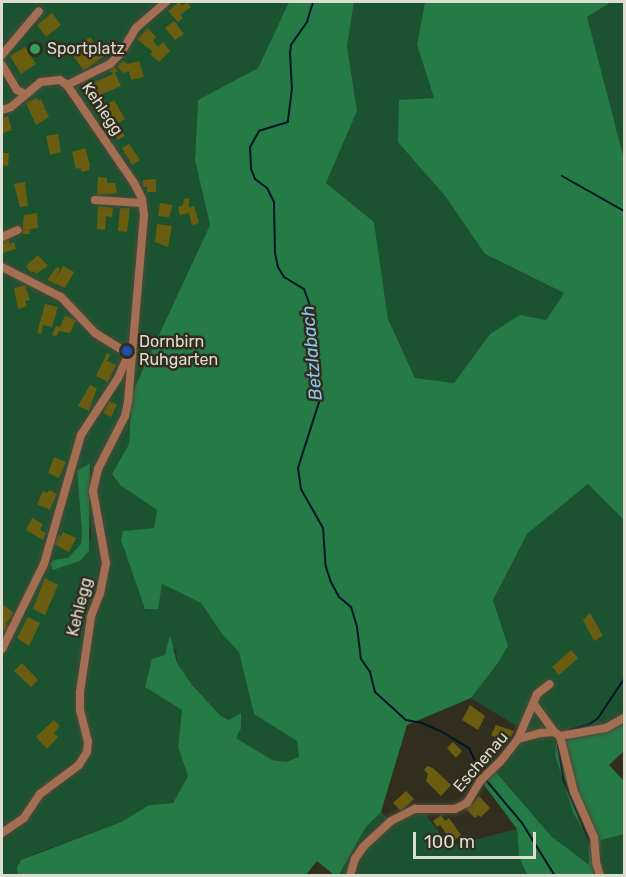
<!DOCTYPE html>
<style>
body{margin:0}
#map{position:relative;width:626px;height:877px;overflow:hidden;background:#312e1e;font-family:Rubik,sans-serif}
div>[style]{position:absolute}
.green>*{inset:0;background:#1b5330}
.forest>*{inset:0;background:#257b46}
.stream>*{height:2px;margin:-1px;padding:0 1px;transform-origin:1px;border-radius:1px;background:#001626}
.building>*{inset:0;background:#6b5d10}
.roads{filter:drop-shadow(0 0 2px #4d4a3b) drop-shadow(0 0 2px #4d4a3b)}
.minor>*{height:8px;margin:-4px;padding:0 4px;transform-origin:4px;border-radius:4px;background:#a46e53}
.dots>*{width:16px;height:16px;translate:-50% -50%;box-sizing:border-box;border:3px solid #312e1e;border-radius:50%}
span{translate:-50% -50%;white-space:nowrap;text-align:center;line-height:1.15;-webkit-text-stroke:5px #312e1e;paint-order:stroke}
.poi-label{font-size:16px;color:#deddd2}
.left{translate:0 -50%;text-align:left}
.street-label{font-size:16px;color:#deddd2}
.water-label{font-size:18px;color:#89c7f2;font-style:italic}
.frame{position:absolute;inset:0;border:3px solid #deddd2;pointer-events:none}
.scale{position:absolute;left:413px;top:832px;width:123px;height:27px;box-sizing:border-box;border:3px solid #deddd2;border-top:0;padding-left:8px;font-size:18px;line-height:21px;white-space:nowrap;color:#deddd2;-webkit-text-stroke:4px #312e1e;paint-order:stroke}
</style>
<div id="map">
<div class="green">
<i style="clip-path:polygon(evenodd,2px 2px,289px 2px,258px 68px,198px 100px,195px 160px,210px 225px,132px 393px,129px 444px,112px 474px,120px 485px,157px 510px,154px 528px,123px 531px,124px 551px,134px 569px,145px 608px,162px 584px,201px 603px,222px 634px,239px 652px,245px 674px,285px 733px,297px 741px,299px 757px,286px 762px,272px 760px,235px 738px,240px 713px,229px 720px,221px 716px,192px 685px,177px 663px,176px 650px,169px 646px,165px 655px,182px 710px,178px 747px,188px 776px,173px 803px,149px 805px,121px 822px,35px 854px,18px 863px,18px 875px,2px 876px,2px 2px,91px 467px,89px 487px,91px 539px,80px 561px,53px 570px,50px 564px,68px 558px,81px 544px,82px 533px,77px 472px,91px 467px)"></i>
<i style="clip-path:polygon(354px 2px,425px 2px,417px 45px,434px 98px,399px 142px,445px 196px,485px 254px,564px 293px,546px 320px,490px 334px,454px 383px,415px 378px,388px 319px,374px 222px,326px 183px,357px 111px,347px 46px)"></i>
<i style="clip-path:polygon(611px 2px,624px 2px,624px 159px,586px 16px)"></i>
<i style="clip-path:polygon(588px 484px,624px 520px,624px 722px,615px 728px,578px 735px,556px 744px,555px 755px,573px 813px,589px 839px,589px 866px,551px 836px,495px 771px,523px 730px,471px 698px,498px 663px,507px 646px,493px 600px,527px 534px)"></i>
<i style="clip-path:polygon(422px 810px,450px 846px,517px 829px,519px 856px,527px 875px,339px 876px,366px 827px,381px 812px,392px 822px)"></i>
<i style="clip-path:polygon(624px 834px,624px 875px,594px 876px,601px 839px)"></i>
</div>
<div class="forest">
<i style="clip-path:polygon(289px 2px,354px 2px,347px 46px,357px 111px,326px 183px,374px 222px,388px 319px,415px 378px,454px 383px,490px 334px,520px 315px,546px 320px,564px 293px,485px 254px,445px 196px,398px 142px,399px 100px,434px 98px,417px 45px,425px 2px,611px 2px,587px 17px,624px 159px,624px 520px,588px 484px,527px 534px,493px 600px,508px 646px,498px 663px,471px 698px,407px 725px,381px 812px,366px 827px,339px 875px,334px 875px,317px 861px,305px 876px,18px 876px,17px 867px,21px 860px,121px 822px,149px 805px,173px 803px,188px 776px,178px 747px,182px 710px,145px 687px,152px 659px,165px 655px,170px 635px,177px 663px,192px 685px,221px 716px,229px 720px,241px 713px,241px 728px,236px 738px,272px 760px,286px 762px,299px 757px,297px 741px,254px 714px,239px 652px,222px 634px,201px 603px,162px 584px,158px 609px,145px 609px,121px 540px,123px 531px,154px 528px,157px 510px,120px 485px,112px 474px,129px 444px,132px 393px,210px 225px,195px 160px,198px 100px,258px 68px)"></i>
<i style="clip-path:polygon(90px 463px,89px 551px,80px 561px,53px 570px,50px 564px,54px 560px,68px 558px,81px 544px,82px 533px,77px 471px)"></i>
<i style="clip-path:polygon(624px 722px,624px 751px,609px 765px,624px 781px,624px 834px,601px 840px,594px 875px,527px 875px,519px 856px,517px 829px,482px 782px,495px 771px,551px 836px,589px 865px,589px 839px,573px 813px,555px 755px,556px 744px,578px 735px,615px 728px)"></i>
</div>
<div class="stream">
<i style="left:313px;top:2px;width:21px;rotate:107deg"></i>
<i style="left:307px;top:22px;width:28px;rotate:125deg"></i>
<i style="left:291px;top:45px;width:8px;rotate:97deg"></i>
<i style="left:290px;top:53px;width:35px;rotate:87deg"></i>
<i style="left:292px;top:88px;width:34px;rotate:97deg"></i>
<i style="left:288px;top:122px;width:30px;rotate:163deg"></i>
<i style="left:259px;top:131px;width:18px;rotate:119deg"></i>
<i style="left:250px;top:147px;width:22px;rotate:87deg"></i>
<i style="left:251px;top:169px;width:11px;rotate:68deg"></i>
<i style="left:255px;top:179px;width:15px;rotate:37deg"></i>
<i style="left:267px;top:188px;width:16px;rotate:63deg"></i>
<i style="left:274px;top:202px;width:51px;rotate:88.9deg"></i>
<i style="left:275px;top:253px;width:14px;rotate:78deg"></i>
<i style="left:278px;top:267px;width:12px;rotate:59deg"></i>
<i style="left:284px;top:277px;width:23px;rotate:31deg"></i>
<i style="left:304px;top:289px;width:20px;rotate:70deg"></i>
<i style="left:311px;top:308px;width:25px;rotate:99deg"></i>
<i style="left:307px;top:333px;width:67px;rotate:78.9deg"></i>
<i style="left:320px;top:399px;width:72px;rotate:107.7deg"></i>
<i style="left:298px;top:468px;width:21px;rotate:82deg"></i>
<i style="left:301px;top:489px;width:45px;rotate:60.6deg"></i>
<i style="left:323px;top:528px;width:39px;rotate:86deg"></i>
<i style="left:326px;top:567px;width:16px;rotate:72deg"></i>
<i style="left:331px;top:582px;width:17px;rotate:62deg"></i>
<i style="left:339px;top:597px;width:16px;rotate:40deg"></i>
<i style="left:351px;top:607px;width:21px;rotate:73deg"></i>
<i style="left:357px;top:627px;width:32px;rotate:83deg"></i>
<i style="left:361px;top:659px;width:16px;rotate:55deg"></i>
<i style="left:370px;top:672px;width:21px;rotate:76deg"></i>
<i style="left:375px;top:692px;width:42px;rotate:42.1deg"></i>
<i style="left:406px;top:720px;width:16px;rotate:11deg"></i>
<i style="left:422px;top:723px;width:22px;rotate:24deg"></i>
<i style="left:442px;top:732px;width:31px;rotate:31deg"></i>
<i style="left:469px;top:748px;width:31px;rotate:65deg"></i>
<i style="left:562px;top:176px;width:71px;rotate:29.4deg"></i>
<i style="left:569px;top:730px;width:22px;rotate:-16deg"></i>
<i style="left:590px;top:724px;width:10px;rotate:-37deg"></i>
<i style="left:598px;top:718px;width:47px;rotate:-56.3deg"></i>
<i style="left:558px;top:745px;width:36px;rotate:81deg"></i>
<i style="left:564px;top:781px;width:69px;rotate:67.1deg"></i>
<i style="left:486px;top:780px;width:56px;rotate:50.1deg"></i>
<i style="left:522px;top:823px;width:62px;rotate:58.1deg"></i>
</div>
<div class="building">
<i style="clip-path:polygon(179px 2px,182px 6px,187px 2px,191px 7px,180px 15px,183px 18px,178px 22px,168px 11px)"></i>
<i style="clip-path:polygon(52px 13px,61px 25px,46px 37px,37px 25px)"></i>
<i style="clip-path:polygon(174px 21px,184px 34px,175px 40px,165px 28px)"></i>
<i style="clip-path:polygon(148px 28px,156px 37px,153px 41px,158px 47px,163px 42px,170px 51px,159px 62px,150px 54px,153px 52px,137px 39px)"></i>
<i style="clip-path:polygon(90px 37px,104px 56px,84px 71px,70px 51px)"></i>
<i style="clip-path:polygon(25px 47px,36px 64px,21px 74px,10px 56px)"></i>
<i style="clip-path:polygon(124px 61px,127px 64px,139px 61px,144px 77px,131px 80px,129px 71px,123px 73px,117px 66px)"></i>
<i style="clip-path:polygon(114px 66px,118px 71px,115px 73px,121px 86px,90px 99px,81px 83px,88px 80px,93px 83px,113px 74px,109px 70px)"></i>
<i style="clip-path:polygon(37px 98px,38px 101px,41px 99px,45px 108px,42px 109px,45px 109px,49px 117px,36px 125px,26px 103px)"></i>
<i style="clip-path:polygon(114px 100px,125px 119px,118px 123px,125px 136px,118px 140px,109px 123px,105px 125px,97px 110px)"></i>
<i style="clip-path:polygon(8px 116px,12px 130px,2px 133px,2px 118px)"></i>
<i style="clip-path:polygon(58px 134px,61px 152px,50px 155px,46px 136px)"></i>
<i style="clip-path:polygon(129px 144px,140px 160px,132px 165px,122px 148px)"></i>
<i style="clip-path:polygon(85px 148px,90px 165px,89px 170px,82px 172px,80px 168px,76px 169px,72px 152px)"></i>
<i style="clip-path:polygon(2px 153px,9px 153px,8px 166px,2px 165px)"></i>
<i style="clip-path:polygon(98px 177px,107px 178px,107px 183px,115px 183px,117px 193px,97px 195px)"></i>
<i style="clip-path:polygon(156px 179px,156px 192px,147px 192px,147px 187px,143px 187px,143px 180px)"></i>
<i style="clip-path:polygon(25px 182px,28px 206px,20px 207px,14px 184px)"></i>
<i style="clip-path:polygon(189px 198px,189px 208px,194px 206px,199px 223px,192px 225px,189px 213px,180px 215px,178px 207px,183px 205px,184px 199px)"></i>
<i style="clip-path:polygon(160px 203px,173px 205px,169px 217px,158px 216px)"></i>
<i style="clip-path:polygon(98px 206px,113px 208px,112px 217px,106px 216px,105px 230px,97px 229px)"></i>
<i style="clip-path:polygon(120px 208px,130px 208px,127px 232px,118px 231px)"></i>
<i style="clip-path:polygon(37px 213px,38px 228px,29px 229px,30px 234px,22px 234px,24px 215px)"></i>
<i style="clip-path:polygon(157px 224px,172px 226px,168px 247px,155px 242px)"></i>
<i style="clip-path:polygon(8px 237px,10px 244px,14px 242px,16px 249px,2px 253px,2px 239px)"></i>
<i style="clip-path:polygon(38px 255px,48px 266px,36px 274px,34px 271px,31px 273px,26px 266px)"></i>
<i style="clip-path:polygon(63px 266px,74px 272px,65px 288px,47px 280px,57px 267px,60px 269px,55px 280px)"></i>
<i style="clip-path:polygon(25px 285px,30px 300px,25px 301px,27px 306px,18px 309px,14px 288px)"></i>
<i style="clip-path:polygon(45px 304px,58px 307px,52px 327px,43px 325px,41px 334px,37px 333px)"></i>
<i style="clip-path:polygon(65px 316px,76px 320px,70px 333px,59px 331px,56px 336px,52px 335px,56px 326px,60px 327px)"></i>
<i style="clip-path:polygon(107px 353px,110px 355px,107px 361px,116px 365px,108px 382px,96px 376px)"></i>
<i style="clip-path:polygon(90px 385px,97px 388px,89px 411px,78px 406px)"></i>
<i style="clip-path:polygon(109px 401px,117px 405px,111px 417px,103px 413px)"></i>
<i style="clip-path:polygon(54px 457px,66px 462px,59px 478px,48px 473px)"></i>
<i style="clip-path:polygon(49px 490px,57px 494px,50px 510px,37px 504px,43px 491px,48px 493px)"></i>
<i style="clip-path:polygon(32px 518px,43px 524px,40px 530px,46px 533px,43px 540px,26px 530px)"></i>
<i style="clip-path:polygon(63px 532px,76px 538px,69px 552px,54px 544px,58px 535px,61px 536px)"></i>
<i style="clip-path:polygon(45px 578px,58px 585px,45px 615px,33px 609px)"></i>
<i style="clip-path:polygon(2px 604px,14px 613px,6px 624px,9px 627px,5px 631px,2px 628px)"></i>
<i style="clip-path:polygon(590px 613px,603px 636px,594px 641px,583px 620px)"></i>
<i style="clip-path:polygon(28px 617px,40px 623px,29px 646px,17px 638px)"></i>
<i style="clip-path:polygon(571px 650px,578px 658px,559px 675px,552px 667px)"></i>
<i style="clip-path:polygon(22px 663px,38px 680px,31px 687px,14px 671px)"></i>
<i style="clip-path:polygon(470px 705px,485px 716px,478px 730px,462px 720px)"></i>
<i style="clip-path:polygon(54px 720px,60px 726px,54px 733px,58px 737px,47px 749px,36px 737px)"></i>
<i style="clip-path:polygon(496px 725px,514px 731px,507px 743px,491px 735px)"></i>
<i style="clip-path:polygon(453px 742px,462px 751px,456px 758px,447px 748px)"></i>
<i style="clip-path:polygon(427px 766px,433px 768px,451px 785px,441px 796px,426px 781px,428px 774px,424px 770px)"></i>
<i style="clip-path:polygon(406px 791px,414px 799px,401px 811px,393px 803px)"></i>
<i style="clip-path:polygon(479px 796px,490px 808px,481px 817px,478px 815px,475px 818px,466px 809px)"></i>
<i style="clip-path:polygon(441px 815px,445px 821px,449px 818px,461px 835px,452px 842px,440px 825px,437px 827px,433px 821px)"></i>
</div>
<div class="roads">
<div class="minor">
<i style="left:2px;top:55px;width:57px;rotate:-49.9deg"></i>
<i style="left:2px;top:65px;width:29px;rotate:59deg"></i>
<i style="left:17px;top:90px;width:9px;rotate:27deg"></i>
<i style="left:67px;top:85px;width:48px;rotate:-26deg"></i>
<i style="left:110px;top:64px;width:16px;rotate:-45deg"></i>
<i style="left:121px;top:53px;width:29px;rotate:-59deg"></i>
<i style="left:136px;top:28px;width:40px;rotate:-41deg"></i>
<i style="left:2px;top:110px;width:9px;rotate:-18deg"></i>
<i style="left:11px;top:107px;width:39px;rotate:-40deg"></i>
<i style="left:41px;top:82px;width:19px;rotate:-6deg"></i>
<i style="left:60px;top:80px;width:9px;rotate:36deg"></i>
<i style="left:67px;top:85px;width:119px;rotate:55.6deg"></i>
<i style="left:134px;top:183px;width:18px;rotate:63deg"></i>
<i style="left:142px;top:199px;width:16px;rotate:83deg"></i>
<i style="left:144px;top:215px;width:188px;rotate:94.9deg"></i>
<i style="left:128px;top:402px;width:14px;rotate:102deg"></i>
<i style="left:125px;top:416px;width:59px;rotate:117deg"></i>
<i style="left:98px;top:469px;width:23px;rotate:103deg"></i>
<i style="left:93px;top:491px;width:73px;rotate:79.8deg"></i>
<i style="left:106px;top:563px;width:31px;rotate:101deg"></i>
<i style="left:100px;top:593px;width:26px;rotate:111deg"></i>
<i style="left:91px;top:617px;width:76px;rotate:98.3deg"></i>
<i style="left:80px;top:692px;width:18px;rotate:90deg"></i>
<i style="left:80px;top:710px;width:32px;rotate:76deg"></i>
<i style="left:88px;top:741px;width:11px;rotate:95deg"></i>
<i style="left:87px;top:752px;width:15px;rotate:122deg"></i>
<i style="left:79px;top:765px;width:49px;rotate:143.4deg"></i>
<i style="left:40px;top:794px;width:29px;rotate:124deg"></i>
<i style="left:24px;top:818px;width:27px;rotate:146deg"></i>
<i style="left:95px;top:200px;width:47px;rotate:3.7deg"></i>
<i style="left:2px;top:237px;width:17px;rotate:-24deg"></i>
<i style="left:2px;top:267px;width:66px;rotate:27deg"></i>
<i style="left:61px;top:297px;width:50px;rotate:46.6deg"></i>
<i style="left:95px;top:333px;width:44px;rotate:31.9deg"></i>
<i style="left:2px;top:649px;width:95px;rotate:-63.7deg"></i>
<i style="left:44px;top:564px;width:134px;rotate:-74deg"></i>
<i style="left:81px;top:435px;width:68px;rotate:-57deg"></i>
<i style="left:118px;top:378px;width:24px;rotate:-66deg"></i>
<i style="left:534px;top:704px;width:34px;rotate:54deg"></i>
<i style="left:560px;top:736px;width:58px;rotate:76deg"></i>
<i style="left:574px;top:792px;width:49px;rotate:66deg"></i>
<i style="left:594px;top:837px;width:25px;rotate:85deg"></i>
<i style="left:596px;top:862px;width:15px;rotate:74deg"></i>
<i style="left:518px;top:739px;width:49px;rotate:-67.1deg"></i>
<i style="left:537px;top:694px;width:16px;rotate:-38deg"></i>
<i style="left:350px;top:876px;width:18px;rotate:-74deg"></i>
<i style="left:355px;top:859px;width:14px;rotate:-56deg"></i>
<i style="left:363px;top:847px;width:38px;rotate:-43deg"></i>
<i style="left:391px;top:821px;width:27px;rotate:-27deg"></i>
<i style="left:415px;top:809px;width:40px"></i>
<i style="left:455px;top:809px;width:13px;rotate:-27deg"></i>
<i style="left:467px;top:803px;width:26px;rotate:-59deg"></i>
<i style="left:480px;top:781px;width:28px;rotate:-44deg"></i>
<i style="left:500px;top:762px;width:29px;rotate:-52deg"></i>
<i style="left:518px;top:739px;width:23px;rotate:-15deg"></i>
<i style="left:540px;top:733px;width:14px;rotate:-4deg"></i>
<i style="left:554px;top:732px;width:7px;rotate:34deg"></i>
<i style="left:560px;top:736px;width:47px;rotate:-9.9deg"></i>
<i style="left:606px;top:728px;width:21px;rotate:-29deg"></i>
</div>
</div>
<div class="dots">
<i style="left:35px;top:49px;background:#2e9e5b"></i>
<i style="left:127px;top:351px;background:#1a4fb4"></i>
</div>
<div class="poi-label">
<span class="left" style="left:47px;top:49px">Sportplatz</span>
<span class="left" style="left:139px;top:351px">Dornbirn<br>Ruhgarten</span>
</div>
<div class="street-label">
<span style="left:102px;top:109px;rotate:56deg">Kehlegg</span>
<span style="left:80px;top:607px;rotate:-76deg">Kehlegg</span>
<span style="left:481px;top:762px;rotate:-49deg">Eschenau</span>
</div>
<div class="water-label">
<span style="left:312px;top:353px;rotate:-95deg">Betzlabach</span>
</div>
<div class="frame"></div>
<div class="scale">100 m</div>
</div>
